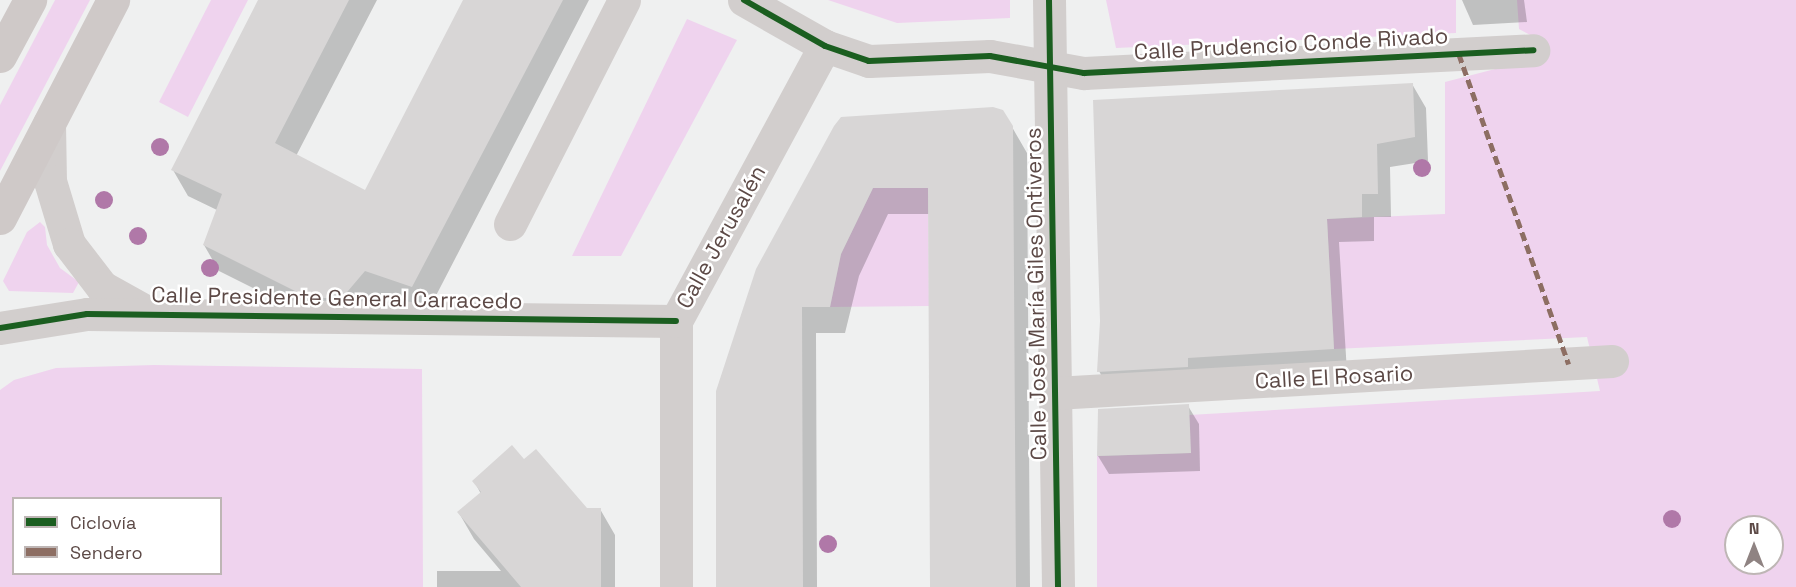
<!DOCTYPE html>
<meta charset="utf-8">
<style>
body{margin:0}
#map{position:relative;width:1796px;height:587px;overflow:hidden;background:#eff0f0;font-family:"Space Grotesk",sans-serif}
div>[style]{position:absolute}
.green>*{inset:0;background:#efd3ee}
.shadow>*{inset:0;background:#0003}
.building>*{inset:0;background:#d8d6d6}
.street>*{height:33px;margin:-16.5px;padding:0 16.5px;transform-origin:16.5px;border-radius:16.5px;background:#d2cecd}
.primary>*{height:33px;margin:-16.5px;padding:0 16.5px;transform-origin:16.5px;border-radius:16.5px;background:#cfc9c8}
.quiet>*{height:4.5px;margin-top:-2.25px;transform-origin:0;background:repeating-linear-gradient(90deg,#8d6e63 0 9px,transparent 0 13.5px)}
.cycleway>*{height:6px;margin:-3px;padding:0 3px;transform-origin:3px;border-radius:3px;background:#1b5e20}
.trees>*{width:18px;height:18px;margin:-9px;border-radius:50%;background:#b078a8}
span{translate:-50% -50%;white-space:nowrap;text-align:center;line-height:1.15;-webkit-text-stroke:5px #fff;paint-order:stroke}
.street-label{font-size:22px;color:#5c4946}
.legend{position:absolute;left:12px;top:497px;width:210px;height:78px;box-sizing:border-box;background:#fff;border:2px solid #beb6b5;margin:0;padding:8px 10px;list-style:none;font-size:18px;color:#5c4946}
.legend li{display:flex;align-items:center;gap:12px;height:30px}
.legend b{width:30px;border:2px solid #beb6b5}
.north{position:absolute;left:1724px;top:515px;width:60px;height:60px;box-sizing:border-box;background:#fff;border:2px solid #beb6b5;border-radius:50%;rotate:0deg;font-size:16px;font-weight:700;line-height:24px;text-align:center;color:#5c4946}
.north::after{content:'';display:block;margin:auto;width:21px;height:27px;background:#8f8382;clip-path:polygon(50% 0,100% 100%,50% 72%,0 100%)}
</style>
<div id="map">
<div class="green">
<i style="clip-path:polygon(55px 0,90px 0,0 171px,0 105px)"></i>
<i style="clip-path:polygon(211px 0,248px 0,188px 117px,159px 102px)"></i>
<i style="clip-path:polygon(828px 0,1010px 0,1010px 18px,897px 23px)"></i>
<i style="clip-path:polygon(1106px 0,1456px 0,1456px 33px,1116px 48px)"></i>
<i style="clip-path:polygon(evenodd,1517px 0,1796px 0,1796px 587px,1097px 587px,1097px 456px,1190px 453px,1189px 415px,1600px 391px,1587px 337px,1334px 349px,1327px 219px,1445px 214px,1445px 82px,1534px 59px,1536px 38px,1519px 29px,1517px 0,1736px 527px,1772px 527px,1772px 563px,1736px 563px,1736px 527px)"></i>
<i style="clip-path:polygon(687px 19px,737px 40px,621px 256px,572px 256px)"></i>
<i style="clip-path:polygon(873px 188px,928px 188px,929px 306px,830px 307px,841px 254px)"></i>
<i style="clip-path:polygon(40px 222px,45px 227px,47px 245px,60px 268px,79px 282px,73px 293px,9px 291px,3px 281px,27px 232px)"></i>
<i style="clip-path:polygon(evenodd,154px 365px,422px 369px,423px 587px,0 587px,0 390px,14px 380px,56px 368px,154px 365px,14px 498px,220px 498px,220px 574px,14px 574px,14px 498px)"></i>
</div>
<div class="shadow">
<i style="clip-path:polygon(259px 0,377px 0,296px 156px,366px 192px,464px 0,589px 0,427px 313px,380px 296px,357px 324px,325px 324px,219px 271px,204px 245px,217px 210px,188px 196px,173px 170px)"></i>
<i style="clip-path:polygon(1462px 0,1524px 0,1527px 22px,1473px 25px)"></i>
<i style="clip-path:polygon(1412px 84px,1426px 108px,1428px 161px,1390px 167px,1391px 217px,1374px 217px,1374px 241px,1339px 242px,1347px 372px,1112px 395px,1099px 371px)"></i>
<i style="clip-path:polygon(842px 118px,1012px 127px,1027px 153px,1030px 587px,932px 587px,930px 214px,888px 214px,859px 276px,845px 333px,816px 333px,817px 587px,718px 587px)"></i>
<i style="clip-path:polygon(1188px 406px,1199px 424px,1200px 471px,1109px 474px,1098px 456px)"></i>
<i style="clip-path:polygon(523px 461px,586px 509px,600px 509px,615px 535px,615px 587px,437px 587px,437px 571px,501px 571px,474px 539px,459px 513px,481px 494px,474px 481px)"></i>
</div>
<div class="building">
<i style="clip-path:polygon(258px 0,349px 0,275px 143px,365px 190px,463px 0,563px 0,412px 287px,365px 271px,342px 298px,309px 298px,203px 245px,222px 194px,171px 170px)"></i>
<i style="clip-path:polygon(1413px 83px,1415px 137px,1377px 144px,1378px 194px,1362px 194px,1362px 217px,1327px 219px,1334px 349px,1188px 358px,1188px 367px,1097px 372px,1100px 321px,1093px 100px)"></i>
<i style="clip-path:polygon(993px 107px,1003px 110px,1013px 126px,1016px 587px,930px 587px,928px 188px,873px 188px,841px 254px,830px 307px,802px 307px,803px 587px,716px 587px,716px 391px,756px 269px,834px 126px,841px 117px)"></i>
<i style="clip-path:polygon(1189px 404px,1191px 453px,1097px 456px,1098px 409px)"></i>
<i style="clip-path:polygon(512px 445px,524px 459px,536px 449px,587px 508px,601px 508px,601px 587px,521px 587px,457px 512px,481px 492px,472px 481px)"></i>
</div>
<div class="street">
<i style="left:744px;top:0;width:93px;rotate:29.6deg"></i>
<i style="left:825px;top:46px;width:46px;rotate:18.8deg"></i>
<i style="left:869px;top:61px;width:121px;rotate:-2.4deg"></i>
<i style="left:990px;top:56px;width:96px;rotate:10.3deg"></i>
<i style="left:1084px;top:73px;width:450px;rotate:-2.9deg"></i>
<i style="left:1049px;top:0;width:587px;rotate:89.12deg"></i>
<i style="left:49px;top:124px;width:57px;rotate:89deg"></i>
<i style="left:50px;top:181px;width:66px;rotate:73.2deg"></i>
<i style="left:69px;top:244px;width:54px;rotate:52.5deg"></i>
<i style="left:102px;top:287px;width:54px;rotate:29deg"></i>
<i style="left:510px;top:224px;width:251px;rotate:-63deg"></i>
<i style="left:0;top:328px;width:88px;rotate:-9.1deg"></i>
<i style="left:87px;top:314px;width:589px;rotate:0.68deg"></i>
<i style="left:1055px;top:393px;width:558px;rotate:-3.29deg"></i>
<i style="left:676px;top:587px;width:266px;rotate:-90deg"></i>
<i style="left:676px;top:321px;width:313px;rotate:-61.6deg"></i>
</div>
<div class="primary">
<i style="left:0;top:56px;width:64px;rotate:-61.8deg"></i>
<i style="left:0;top:218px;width:246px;rotate:-62.6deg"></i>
</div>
<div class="quiet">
<i style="left:1459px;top:54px;width:329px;rotate:70.5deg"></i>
</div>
<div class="cycleway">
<i style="left:744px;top:0;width:93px;rotate:29.6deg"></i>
<i style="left:825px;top:46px;width:46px;rotate:18.8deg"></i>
<i style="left:869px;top:61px;width:121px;rotate:-2.4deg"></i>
<i style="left:990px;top:56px;width:96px;rotate:10.3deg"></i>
<i style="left:1084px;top:73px;width:450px;rotate:-2.9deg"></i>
<i style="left:1049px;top:0;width:587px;rotate:89.12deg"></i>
<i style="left:0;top:328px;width:88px;rotate:-9.1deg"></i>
<i style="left:87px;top:314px;width:589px;rotate:0.68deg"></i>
</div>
<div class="trees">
<i style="left:160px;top:147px"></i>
<i style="left:1422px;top:168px"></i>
<i style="left:104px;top:200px"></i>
<i style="left:138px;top:236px"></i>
<i style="left:210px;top:268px"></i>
<i style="left:1672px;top:519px"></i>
<i style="left:828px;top:544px"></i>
</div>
<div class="street-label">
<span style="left:1291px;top:44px;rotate:-3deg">Calle Prudencio Conde Rivado</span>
<span style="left:721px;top:237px;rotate:-61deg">Calle Jerusalén</span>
<span style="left:1036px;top:294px;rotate:-91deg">Calle José María Giles Ontiveros</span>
<span style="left:337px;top:298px;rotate:1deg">Calle Presidente General Carracedo</span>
<span style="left:1334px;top:377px;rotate:-3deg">Calle El Rosario</span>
</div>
<ul class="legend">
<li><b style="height:8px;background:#1b5e20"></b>Ciclovía</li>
<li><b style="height:8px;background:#8d6e63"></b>Sendero</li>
</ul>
<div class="north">N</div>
</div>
